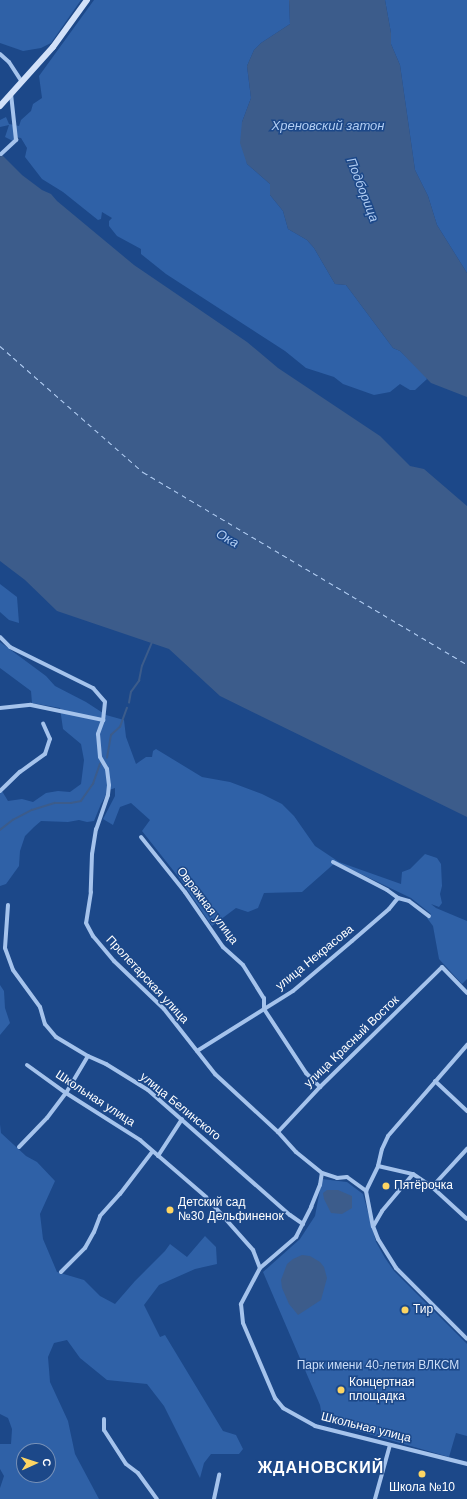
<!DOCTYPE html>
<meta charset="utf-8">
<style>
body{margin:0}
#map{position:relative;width:467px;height:1499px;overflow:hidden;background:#1c4889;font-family:Helvetica,sans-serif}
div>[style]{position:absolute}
.green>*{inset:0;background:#2f61a7}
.water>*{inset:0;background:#3c5c8b}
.stream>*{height:1.5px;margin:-0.75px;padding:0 0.75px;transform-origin:0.75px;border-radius:0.75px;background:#3c5c8b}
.ferry>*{height:1px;margin-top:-0.5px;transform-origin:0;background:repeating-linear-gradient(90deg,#b1cdf3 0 5px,transparent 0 9px)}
.street>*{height:4px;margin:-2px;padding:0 2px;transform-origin:2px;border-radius:2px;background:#a5c3ec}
.secondary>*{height:6px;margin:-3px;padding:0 3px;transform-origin:3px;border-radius:3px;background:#d2e1f9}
.dots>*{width:11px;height:11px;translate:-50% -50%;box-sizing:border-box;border:2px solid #1c4889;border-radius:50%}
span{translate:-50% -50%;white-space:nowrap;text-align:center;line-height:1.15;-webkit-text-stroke:3px #1c4889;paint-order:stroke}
.street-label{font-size:12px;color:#fff}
.poi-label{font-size:12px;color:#fff}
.left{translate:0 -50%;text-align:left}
.park-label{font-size:12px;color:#cbdef9}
.water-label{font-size:13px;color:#b1cdf3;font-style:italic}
.district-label{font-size:16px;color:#fff;font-weight:700;letter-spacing:1px}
.north{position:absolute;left:16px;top:1443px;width:40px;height:40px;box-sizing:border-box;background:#1c4889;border:1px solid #7791b8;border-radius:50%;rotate:87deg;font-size:11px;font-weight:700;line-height:16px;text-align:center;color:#fff}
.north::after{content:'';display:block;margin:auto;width:14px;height:18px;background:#fdd563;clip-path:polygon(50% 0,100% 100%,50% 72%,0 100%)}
</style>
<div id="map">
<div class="green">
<i style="clip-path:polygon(0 0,81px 0,51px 43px,41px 48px,23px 51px,0 43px)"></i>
<i style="clip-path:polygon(94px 0,289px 0,290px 24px,261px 43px,254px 50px,247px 66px,251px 98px,242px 122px,242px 129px,247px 164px,270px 184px,270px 195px,283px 211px,288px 229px,307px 240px,314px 248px,335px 284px,346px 285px,393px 348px,400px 351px,424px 374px,427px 379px,415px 390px,410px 390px,400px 384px,390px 392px,374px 395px,343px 384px,334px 377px,306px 368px,285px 351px,166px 274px,141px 254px,141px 249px,117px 236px,109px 226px,109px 221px,112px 218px,102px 212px,101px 219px,98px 220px,63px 192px,42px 179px,25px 157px,27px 148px,21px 138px,15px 137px,13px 141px,5px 137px,9px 125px,0 127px,0 120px,6px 117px,9px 124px,19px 126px,21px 120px,31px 111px,33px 104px,42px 98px,39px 76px)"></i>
<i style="clip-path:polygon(385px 0,467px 0,467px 273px,437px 225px,428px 196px,415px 170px,400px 65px,391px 44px,391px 33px)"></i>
<i style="clip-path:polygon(0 584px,17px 597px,19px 623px,9px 620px,0 612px)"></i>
<i style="clip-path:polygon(0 642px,46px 676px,55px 686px,86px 702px,106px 715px,124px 720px,126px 737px,136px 764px,146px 757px,152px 757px,153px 751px,156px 749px,202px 777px,230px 782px,262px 794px,282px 804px,294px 816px,315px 846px,339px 862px,401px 884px,402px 872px,410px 869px,425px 854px,437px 858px,441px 864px,442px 886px,440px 894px,442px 903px,439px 907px,431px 904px,436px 908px,467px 921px,467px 979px,462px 984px,439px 959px,433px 926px,427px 918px,431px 914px,411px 898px,336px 862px,302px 892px,264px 893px,258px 908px,248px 912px,236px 908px,212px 926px,180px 879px,142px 831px,150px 820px,131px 803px,120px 807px,113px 825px,103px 819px,115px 796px,115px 788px,109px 790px,101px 804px,94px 821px,87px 822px,79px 820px,68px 822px,41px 821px,34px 827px,25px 836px,20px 851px,19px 866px,6px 884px,0 886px,0 792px,2px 791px,8px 801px,22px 799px,33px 802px,46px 793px,58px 791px,70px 792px,81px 784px,84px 760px,81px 744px,63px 729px,60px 708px,32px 703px,31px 691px,0 668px)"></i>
<i style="clip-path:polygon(0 985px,4px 991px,5px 1008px,10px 1023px,0 1035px)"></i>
<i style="clip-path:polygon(evenodd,0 1124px,1px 1133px,26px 1156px,37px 1162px,55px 1181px,40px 1214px,43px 1239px,57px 1272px,84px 1280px,100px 1296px,115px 1304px,135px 1281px,165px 1251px,170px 1244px,187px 1257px,205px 1236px,216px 1247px,217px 1264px,195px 1269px,159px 1285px,144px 1305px,160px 1337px,165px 1335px,223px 1431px,236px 1435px,243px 1449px,239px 1454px,211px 1454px,204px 1463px,200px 1478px,164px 1406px,147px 1384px,107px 1380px,80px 1358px,67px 1340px,54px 1343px,48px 1357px,50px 1382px,68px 1421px,75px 1454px,99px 1499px,0 1499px,0 1488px,4px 1476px,0 1469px,0 1444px,11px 1444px,12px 1429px,8px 1418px,0 1414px,0 1124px,24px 1451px,48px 1451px,48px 1475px,24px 1475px,24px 1451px)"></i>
<i style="clip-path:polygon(322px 1179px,347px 1182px,363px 1194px,376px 1242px,385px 1258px,394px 1271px,467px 1344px,467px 1436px,456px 1433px,449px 1457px,323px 1421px,320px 1405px,263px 1272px,300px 1239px,315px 1216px)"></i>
</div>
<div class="water">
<i style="clip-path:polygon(289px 0,385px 0,391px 33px,391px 44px,400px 65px,415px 170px,428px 196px,437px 225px,467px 273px,467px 397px,431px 383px,400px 351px,393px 348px,346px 285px,335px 284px,314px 248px,307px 240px,288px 229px,283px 211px,270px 195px,270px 184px,247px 164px,240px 143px,242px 122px,251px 98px,247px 66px,254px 50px,261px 43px,290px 24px)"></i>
<i style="clip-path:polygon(0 153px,22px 175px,42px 190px,51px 194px,57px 201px,134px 265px,247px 342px,278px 368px,380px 436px,410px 466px,424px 469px,467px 506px,467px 817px,220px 696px,169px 649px,57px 611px,25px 580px,0 561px)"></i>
<i style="clip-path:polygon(327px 1190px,338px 1190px,352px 1196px,352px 1208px,342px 1214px,331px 1213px,324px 1199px,323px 1193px)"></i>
<i style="clip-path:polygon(302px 1255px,310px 1256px,320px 1262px,324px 1267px,327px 1278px,321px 1300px,298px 1315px,289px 1304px,282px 1288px,281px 1280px,287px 1264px,293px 1259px)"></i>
</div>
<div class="stream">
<i style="left:129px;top:703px;width:11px;rotate:-80deg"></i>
<i style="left:131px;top:692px;width:14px;rotate:-54deg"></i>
<i style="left:139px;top:681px;width:15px;rotate:-79deg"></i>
<i style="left:142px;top:666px;width:26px;rotate:-67deg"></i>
<i style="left:107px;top:758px;width:23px;rotate:-80deg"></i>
<i style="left:111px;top:735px;width:12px;rotate:-42deg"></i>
<i style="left:120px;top:727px;width:20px;rotate:-70deg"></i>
<i style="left:0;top:830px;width:16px;rotate:-38deg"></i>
<i style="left:13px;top:820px;width:21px;rotate:-28deg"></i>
<i style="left:32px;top:810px;width:24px;rotate:-17deg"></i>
<i style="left:55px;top:803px;width:16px"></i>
<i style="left:71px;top:803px;width:10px;rotate:-11deg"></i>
<i style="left:81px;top:801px;width:21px;rotate:-55deg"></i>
<i style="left:93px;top:784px;width:21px;rotate:-71deg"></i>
</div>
<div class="ferry">
<i style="left:0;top:346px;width:191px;rotate:41.4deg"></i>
<i style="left:143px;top:472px;width:377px;rotate:30.7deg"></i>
</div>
<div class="street">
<i style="left:0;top:54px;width:12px;rotate:42deg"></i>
<i style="left:9px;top:62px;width:24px;rotate:57deg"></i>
<i style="left:1px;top:154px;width:21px;rotate:-43deg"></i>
<i style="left:16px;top:140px;width:46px;rotate:-96.2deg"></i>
<i style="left:0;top:637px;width:14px;rotate:45deg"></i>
<i style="left:10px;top:647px;width:93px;rotate:26.3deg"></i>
<i style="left:93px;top:688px;width:18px;rotate:49deg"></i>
<i style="left:105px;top:702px;width:18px;rotate:96deg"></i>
<i style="left:103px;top:720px;width:15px;rotate:110deg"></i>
<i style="left:98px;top:734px;width:23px;rotate:85deg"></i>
<i style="left:100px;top:757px;width:14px;rotate:60deg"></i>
<i style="left:107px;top:769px;width:16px;rotate:83deg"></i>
<i style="left:109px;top:785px;width:10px;rotate:96deg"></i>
<i style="left:108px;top:795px;width:36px;rotate:109deg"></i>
<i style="left:96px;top:829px;width:25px;rotate:99deg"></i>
<i style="left:92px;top:854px;width:38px;rotate:92deg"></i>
<i style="left:91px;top:892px;width:31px;rotate:99deg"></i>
<i style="left:86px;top:923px;width:15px;rotate:62deg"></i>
<i style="left:93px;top:936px;width:33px;rotate:50deg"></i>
<i style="left:114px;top:961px;width:69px;rotate:43.8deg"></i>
<i style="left:164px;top:1009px;width:83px;rotate:51.9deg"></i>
<i style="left:215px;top:1074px;width:86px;rotate:42.6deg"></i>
<i style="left:278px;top:1132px;width:27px;rotate:48deg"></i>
<i style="left:296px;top:1152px;width:33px;rotate:39deg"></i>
<i style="left:322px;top:1173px;width:16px;rotate:18deg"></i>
<i style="left:337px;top:1178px;width:10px;rotate:-6deg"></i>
<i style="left:347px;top:1177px;width:24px;rotate:36deg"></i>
<i style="left:0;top:708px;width:31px;rotate:-6deg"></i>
<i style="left:31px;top:705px;width:74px;rotate:11.8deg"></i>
<i style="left:0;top:791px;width:28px;rotate:-44deg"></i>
<i style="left:20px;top:772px;width:31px;rotate:-36deg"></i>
<i style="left:45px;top:754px;width:16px;rotate:-72deg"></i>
<i style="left:50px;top:739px;width:17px;rotate:-114deg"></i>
<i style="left:141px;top:837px;width:70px;rotate:51.3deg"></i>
<i style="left:185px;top:892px;width:67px;rotate:55.4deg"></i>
<i style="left:223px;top:947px;width:27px;rotate:42deg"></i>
<i style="left:243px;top:965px;width:39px;rotate:58deg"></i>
<i style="left:264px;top:998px;width:11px;rotate:90deg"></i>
<i style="left:264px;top:1009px;width:77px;rotate:56.7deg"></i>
<i style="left:306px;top:1073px;width:20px;rotate:45deg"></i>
<i style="left:333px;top:862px;width:61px;rotate:27.4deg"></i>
<i style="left:387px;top:890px;width:14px;rotate:36deg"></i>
<i style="left:398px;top:898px;width:11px;rotate:15deg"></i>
<i style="left:409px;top:901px;width:25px;rotate:37deg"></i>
<i style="left:8px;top:905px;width:43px;rotate:94deg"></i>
<i style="left:5px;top:948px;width:23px;rotate:70deg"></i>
<i style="left:13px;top:970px;width:46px;rotate:53.9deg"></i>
<i style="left:40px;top:1007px;width:18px;rotate:74deg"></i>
<i style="left:45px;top:1024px;width:17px;rotate:50deg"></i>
<i style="left:56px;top:1037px;width:37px;rotate:31deg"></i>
<i style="left:88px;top:1056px;width:20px;rotate:24deg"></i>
<i style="left:106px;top:1064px;width:49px;rotate:31.8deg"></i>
<i style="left:148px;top:1090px;width:189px;rotate:41.4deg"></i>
<i style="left:290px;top:1215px;width:16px;rotate:35deg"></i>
<i style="left:197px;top:1051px;width:113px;rotate:-32deg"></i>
<i style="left:293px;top:991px;width:77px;rotate:-40.3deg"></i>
<i style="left:352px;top:941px;width:49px;rotate:-40.9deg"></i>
<i style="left:389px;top:909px;width:14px;rotate:-51deg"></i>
<i style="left:27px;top:1065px;width:48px;rotate:35.7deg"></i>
<i style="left:66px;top:1093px;width:88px;rotate:32.4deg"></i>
<i style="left:140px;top:1140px;width:87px;rotate:40.8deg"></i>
<i style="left:206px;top:1197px;width:71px;rotate:48.4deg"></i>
<i style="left:253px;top:1250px;width:19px;rotate:69deg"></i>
<i style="left:260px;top:1268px;width:41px;rotate:117.8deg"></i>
<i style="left:241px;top:1304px;width:19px;rotate:84deg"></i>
<i style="left:243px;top:1323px;width:82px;rotate:66.9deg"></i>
<i style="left:275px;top:1398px;width:13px;rotate:51deg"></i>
<i style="left:283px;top:1408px;width:37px;rotate:29deg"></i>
<i style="left:315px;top:1426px;width:157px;rotate:14deg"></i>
<i style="left:435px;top:1081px;width:44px;rotate:43.2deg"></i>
<i style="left:278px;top:1132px;width:62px;rotate:-47deg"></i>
<i style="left:320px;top:1087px;width:171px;rotate:-44.5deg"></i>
<i style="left:442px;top:967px;width:36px;rotate:46deg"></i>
<i style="left:19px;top:1147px;width:40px;rotate:-46deg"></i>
<i style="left:47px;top:1118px;width:31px;rotate:-53deg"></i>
<i style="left:66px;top:1093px;width:43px;rotate:-59.3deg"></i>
<i style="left:158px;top:1156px;width:44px;rotate:-57deg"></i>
<i style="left:378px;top:1166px;width:36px;rotate:13deg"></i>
<i style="left:432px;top:1187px;width:52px;rotate:-47.4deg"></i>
<i style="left:366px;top:1191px;width:36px;rotate:79deg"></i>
<i style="left:373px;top:1226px;width:14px;rotate:69deg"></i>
<i style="left:378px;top:1239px;width:34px;rotate:58deg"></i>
<i style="left:396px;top:1268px;width:100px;rotate:45deg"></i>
<i style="left:366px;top:1191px;width:28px;rotate:-64deg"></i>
<i style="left:378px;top:1166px;width:17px;rotate:-77deg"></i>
<i style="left:382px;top:1149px;width:14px;rotate:-65deg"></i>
<i style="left:388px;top:1136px;width:121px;rotate:-49deg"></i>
<i style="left:374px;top:1225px;width:16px;rotate:-60deg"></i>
<i style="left:382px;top:1211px;width:48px;rotate:-50deg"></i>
<i style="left:413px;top:1174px;width:23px;rotate:34deg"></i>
<i style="left:432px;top:1187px;width:47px;rotate:42.4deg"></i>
<i style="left:260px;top:1268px;width:48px;rotate:-40.7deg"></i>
<i style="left:296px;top:1237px;width:34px;rotate:-63deg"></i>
<i style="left:311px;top:1207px;width:24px;rotate:-68deg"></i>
<i style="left:320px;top:1185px;width:12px;rotate:-81deg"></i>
<i style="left:61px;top:1272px;width:34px;rotate:-45deg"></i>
<i style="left:85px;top:1248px;width:18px;rotate:-61deg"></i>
<i style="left:94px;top:1232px;width:17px;rotate:-69deg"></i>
<i style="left:100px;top:1216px;width:30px;rotate:-48deg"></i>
<i style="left:120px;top:1194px;width:53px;rotate:-52.7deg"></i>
<i style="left:104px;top:1419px;width:11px;rotate:90deg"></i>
<i style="left:104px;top:1430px;width:40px;rotate:57.1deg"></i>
<i style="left:126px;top:1464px;width:15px;rotate:37deg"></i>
<i style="left:138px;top:1473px;width:32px;rotate:54deg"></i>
<i style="left:214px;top:1499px;width:25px;rotate:-78deg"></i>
<i style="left:375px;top:1499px;width:56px;rotate:-74.5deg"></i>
</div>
<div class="secondary">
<i style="left:0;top:106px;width:79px;rotate:-48.1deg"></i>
<i style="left:53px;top:47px;width:58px;rotate:-54.1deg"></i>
</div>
<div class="dots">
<i style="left:386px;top:1186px;background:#fdd563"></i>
<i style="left:170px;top:1210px;background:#fdd563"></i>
<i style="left:405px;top:1310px;background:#fdd563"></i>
<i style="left:341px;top:1390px;background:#fdd563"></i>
<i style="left:422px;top:1474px;background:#fdd563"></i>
</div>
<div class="street-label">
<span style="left:207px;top:906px;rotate:53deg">Овражная улица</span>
<span style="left:315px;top:958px;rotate:-39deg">улица Некрасова</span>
<span style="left:147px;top:980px;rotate:47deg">Пролетарская улица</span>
<span style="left:352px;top:1042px;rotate:-44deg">улица Красный Восток</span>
<span style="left:95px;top:1099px;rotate:33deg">Школьная улица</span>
<span style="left:180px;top:1107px;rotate:39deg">улица Белинского</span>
<span style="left:366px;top:1428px;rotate:14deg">Школьная улица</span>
</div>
<div class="poi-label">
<span class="left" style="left:394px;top:1186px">Пятёрочка</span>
<span class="left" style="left:178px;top:1210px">Детский сад<br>№30 Дельфиненок</span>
<span class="left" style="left:413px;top:1310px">Тир</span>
<span class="left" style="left:349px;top:1390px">Концертная<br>площадка</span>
<span style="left:422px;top:1488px">Школа №10</span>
</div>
<div class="park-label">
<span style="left:378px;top:1366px">Парк имени 40-летия ВЛКСМ</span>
</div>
<div class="water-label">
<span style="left:328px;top:126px">Хреновский затон</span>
<span style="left:362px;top:190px;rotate:69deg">Подборица</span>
<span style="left:227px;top:539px;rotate:30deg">Ока</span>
</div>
<div class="district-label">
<span style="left:321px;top:1468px">ЖДАНОВСКИЙ</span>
</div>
<div class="north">С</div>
</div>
